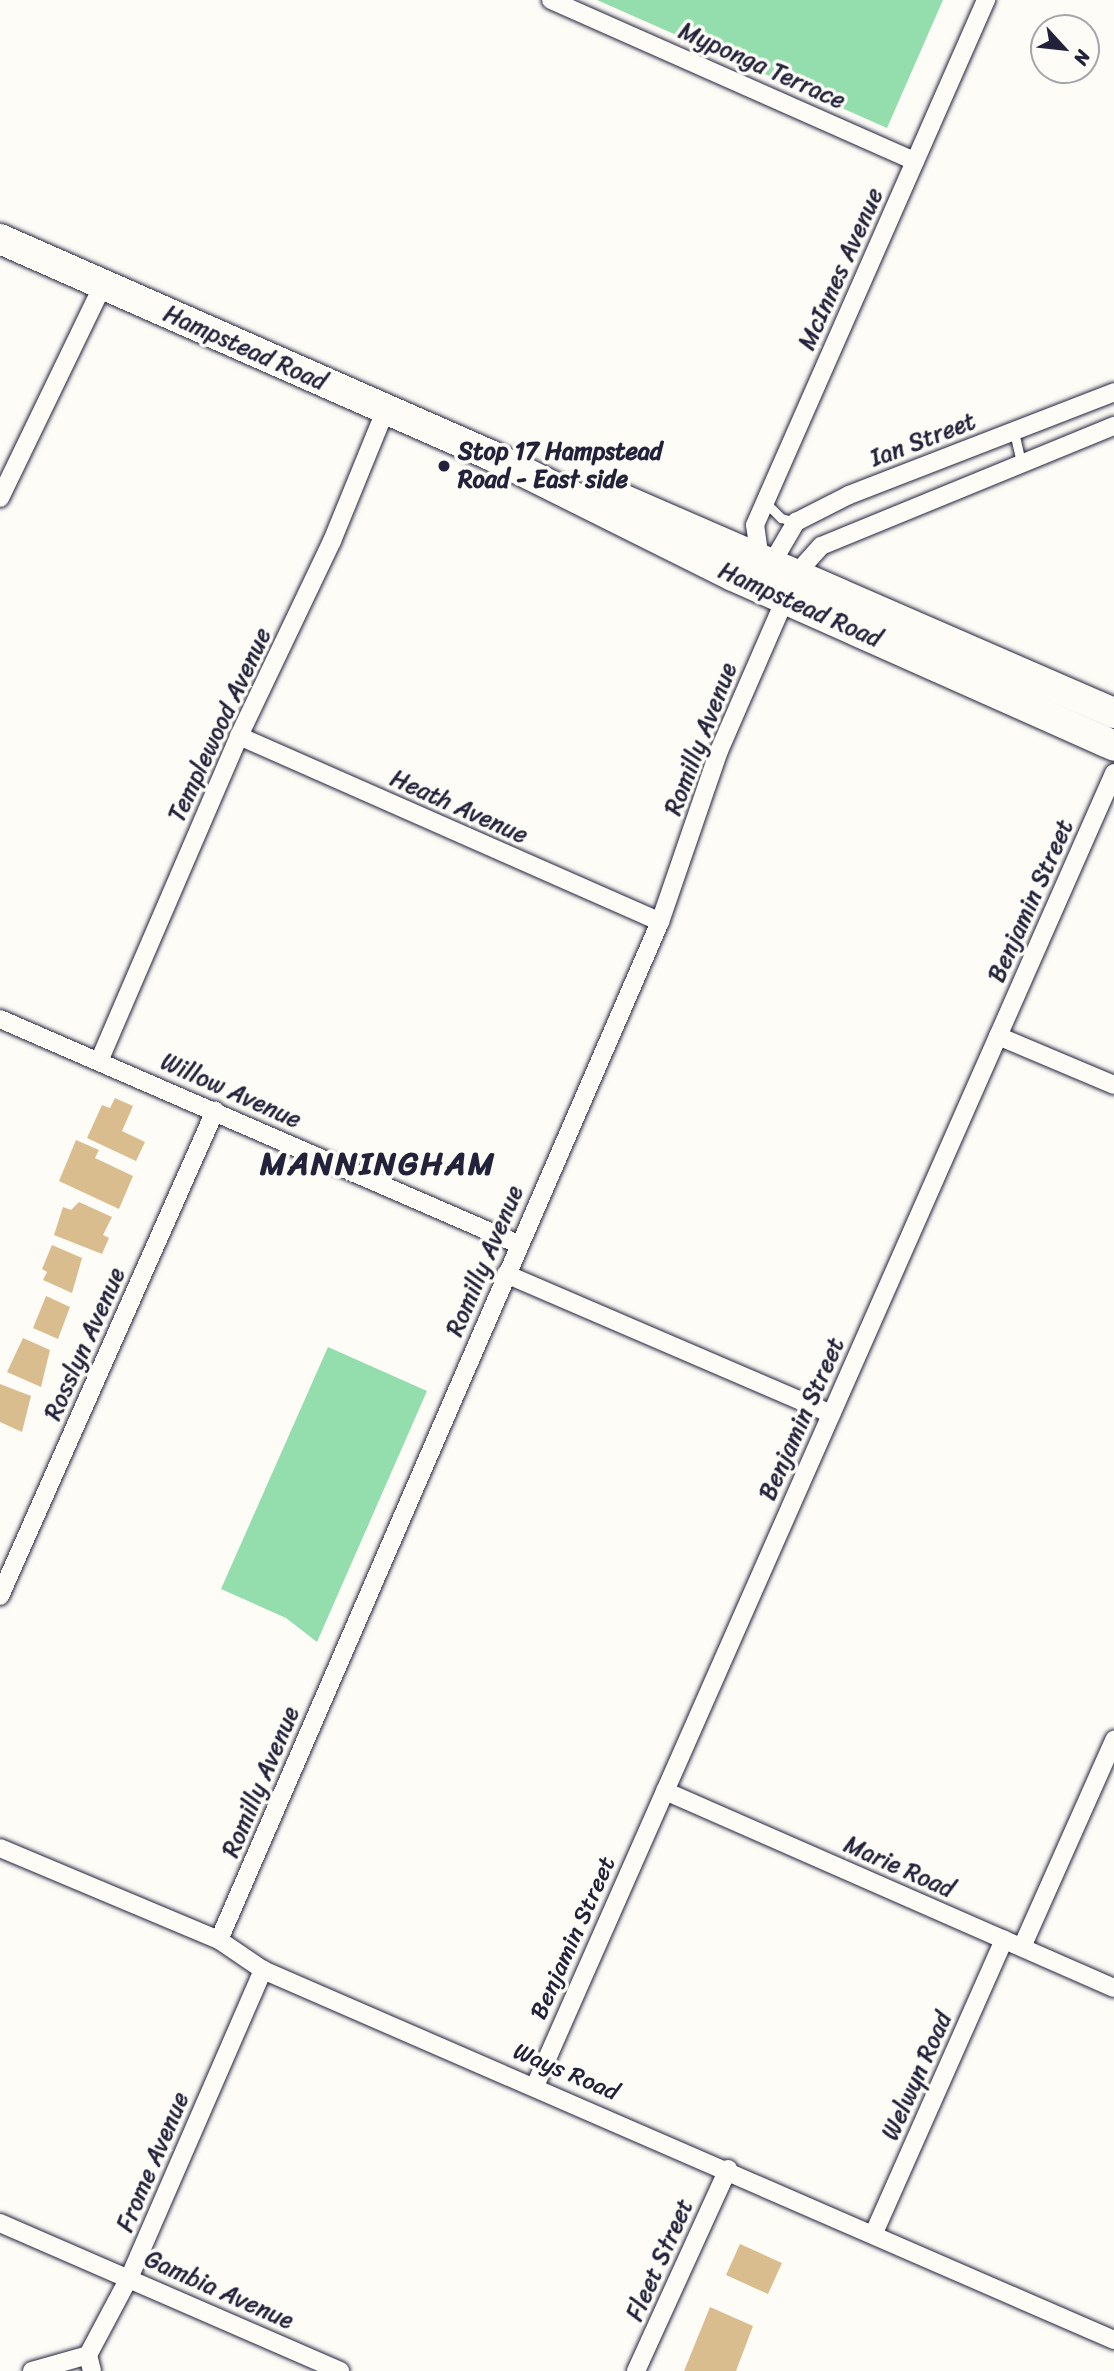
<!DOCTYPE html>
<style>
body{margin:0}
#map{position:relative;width:1114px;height:2371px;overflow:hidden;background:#fdfcf7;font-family:Sriracha,sans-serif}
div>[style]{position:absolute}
.green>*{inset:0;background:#94ddad}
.building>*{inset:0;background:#dabd8e}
.roads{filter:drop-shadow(0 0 2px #22223b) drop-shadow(0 0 2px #22223b)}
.service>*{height:9px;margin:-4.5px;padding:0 4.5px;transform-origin:4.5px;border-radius:4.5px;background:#fdfcf7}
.minor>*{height:18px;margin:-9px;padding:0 9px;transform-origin:9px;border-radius:9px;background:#fdfcf7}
.trunk>*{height:30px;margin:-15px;padding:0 15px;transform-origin:15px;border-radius:15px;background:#fdfcf7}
.dots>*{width:19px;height:19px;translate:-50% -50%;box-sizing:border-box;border:4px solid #fdfcf7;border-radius:50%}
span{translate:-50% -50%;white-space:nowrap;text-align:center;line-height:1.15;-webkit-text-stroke:7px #fdfcf7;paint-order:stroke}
.street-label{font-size:24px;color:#22223b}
.poi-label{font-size:24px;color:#22223b;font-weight:700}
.left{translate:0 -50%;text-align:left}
.district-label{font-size:32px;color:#22223b;font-weight:700;letter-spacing:2px}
.north{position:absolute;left:1030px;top:14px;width:70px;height:70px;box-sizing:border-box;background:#fdfcf7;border:2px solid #a5a5ac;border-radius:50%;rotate:117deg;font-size:19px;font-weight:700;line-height:28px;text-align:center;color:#22223b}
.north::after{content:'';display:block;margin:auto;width:24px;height:32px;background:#22223b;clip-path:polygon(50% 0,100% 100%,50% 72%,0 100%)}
</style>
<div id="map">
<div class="green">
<i style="clip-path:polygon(597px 0,943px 0,887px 128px)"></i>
<i style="clip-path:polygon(328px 1347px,427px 1391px,317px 1642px,286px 1618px,221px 1589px)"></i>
</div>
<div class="building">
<i style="clip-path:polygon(115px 1098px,133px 1106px,122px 1131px,145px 1142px,136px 1161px,87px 1138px,102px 1105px,110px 1108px)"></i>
<i style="clip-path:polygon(76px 1140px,99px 1150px,95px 1158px,133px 1176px,119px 1209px,59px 1181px)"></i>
<i style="clip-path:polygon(79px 1202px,112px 1217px,103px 1235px,109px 1238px,102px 1254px,54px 1235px,63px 1207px,71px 1210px)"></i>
<i style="clip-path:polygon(52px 1245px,82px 1258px,72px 1293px,43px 1280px,47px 1272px,42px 1269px)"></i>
<i style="clip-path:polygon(46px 1296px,70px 1307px,58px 1339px,33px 1328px)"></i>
<i style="clip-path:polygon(23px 1338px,50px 1350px,41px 1387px,7px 1372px)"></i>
<i style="clip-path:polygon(0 1384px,31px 1396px,22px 1432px,0 1422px)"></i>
<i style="clip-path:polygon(740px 2244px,782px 2263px,768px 2294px,726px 2275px)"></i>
<i style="clip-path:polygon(710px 2307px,753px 2326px,736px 2371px,684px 2371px)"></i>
</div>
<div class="roads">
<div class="service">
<i style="left:1014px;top:432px;width:32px;rotate:77deg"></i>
<i style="left:765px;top:502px;width:23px;rotate:45deg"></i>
<i style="left:781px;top:518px;width:16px;rotate:15deg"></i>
</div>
<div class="minor">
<i style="left:551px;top:0;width:398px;rotate:23.9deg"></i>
<i style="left:0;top:498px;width:237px;rotate:-64.2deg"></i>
<i style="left:760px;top:560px;width:35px;rotate:-98deg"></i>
<i style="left:755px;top:525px;width:574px;rotate:-66.25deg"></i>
<i style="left:772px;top:563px;width:48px;rotate:-59.7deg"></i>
<i style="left:796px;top:522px;width:59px;rotate:-27deg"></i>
<i style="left:849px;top:495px;width:284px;rotate:-21.2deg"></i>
<i style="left:795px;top:575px;width:39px;rotate:-48deg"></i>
<i style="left:821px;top:546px;width:317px;rotate:-22.3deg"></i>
<i style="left:239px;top:736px;width:460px;rotate:23.8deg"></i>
<i style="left:0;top:1019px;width:565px;rotate:23.48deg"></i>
<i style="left:998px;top:1036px;width:126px;rotate:22.9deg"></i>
<i style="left:100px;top:1059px;width:352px;rotate:-66.7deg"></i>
<i style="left:239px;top:736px;width:216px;rotate:-64.5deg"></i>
<i style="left:332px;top:541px;width:140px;rotate:-67.8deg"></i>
<i style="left:506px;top:1274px;width:354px;rotate:23.3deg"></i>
<i style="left:0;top:1596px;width:531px;rotate:-66.09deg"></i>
<i style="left:665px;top:1791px;width:490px;rotate:23.7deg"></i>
<i style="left:0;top:1848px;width:238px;rotate:22.8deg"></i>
<i style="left:219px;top:1940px;width:53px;rotate:34.3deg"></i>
<i style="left:263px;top:1970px;width:928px;rotate:23.5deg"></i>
<i style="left:219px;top:1940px;width:1109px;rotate:-66.58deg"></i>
<i style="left:660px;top:922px;width:181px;rotate:-71deg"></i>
<i style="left:719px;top:751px;width:166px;rotate:-66.5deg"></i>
<i style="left:1022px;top:1947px;width:227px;rotate:-66deg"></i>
<i style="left:535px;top:2086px;width:1435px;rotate:-66.2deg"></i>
<i style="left:0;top:2223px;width:371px;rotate:23.5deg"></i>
<i style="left:874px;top:2233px;width:321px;rotate:-66.1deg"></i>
<i style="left:32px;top:2371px;width:58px;rotate:-15.9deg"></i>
<i style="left:92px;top:2371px;width:16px;rotate:-104deg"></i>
<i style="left:88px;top:2355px;width:89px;rotate:-62deg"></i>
<i style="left:130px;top:2276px;width:334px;rotate:-66.5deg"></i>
<i style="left:636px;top:2371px;width:222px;rotate:-65.5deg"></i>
</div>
<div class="trunk">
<i style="left:0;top:239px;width:535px;rotate:23.79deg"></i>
<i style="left:490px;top:455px;width:271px;rotate:26.5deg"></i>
<i style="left:733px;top:576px;width:417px;rotate:24deg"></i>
<i style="left:613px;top:495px;width:546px;rotate:23.52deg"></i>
</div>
</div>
<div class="dots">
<i style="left:444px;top:466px;background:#22223b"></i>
</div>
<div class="street-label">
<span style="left:762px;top:66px;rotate:24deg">Myponga Terrace</span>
<span style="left:841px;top:269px;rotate:-66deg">McInnes Avenue</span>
<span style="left:245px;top:348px;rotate:24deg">Hampstead Road</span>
<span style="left:923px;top:440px;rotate:-21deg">Ian Street</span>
<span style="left:800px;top:605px;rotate:24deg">Hampstead Road</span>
<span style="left:220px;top:725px;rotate:-65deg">Templewood Avenue</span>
<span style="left:701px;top:739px;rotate:-69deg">Romilly Avenue</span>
<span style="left:459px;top:807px;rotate:24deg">Heath Avenue</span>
<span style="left:1031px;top:901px;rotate:-66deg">Benjamin Street</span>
<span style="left:231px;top:1091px;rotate:24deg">Willow Avenue</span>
<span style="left:485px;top:1261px;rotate:-67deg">Romilly Avenue</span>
<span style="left:85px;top:1344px;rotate:-66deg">Rosslyn Avenue</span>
<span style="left:802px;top:1419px;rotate:-66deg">Benjamin Street</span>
<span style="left:261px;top:1782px;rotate:-67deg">Romilly Avenue</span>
<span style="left:899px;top:1867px;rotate:24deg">Marie Road</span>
<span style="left:573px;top:1938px;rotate:-66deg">Benjamin Street</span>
<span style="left:566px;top:2072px;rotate:23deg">Ways Road</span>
<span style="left:917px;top:2076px;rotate:-66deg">Welwyn Road</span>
<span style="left:153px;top:2162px;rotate:-67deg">Frome Avenue</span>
<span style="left:660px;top:2260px;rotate:-66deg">Fleet Street</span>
<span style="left:219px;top:2290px;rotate:24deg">Gambia Avenue</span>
</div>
<div class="poi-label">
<span class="left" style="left:458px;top:466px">Stop 17 Hampstead<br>Road - East side</span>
</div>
<div class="district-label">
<span style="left:378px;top:1164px">MANNINGHAM</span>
</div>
<div class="north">N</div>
</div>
